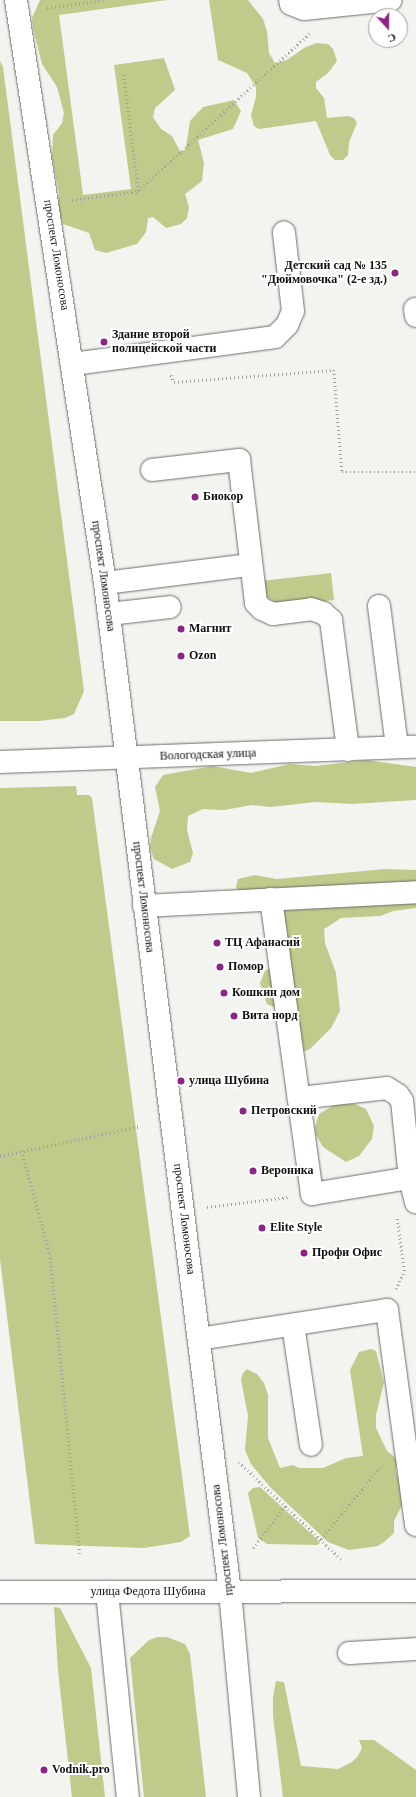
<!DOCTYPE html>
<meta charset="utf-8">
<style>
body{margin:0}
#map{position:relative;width:416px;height:1797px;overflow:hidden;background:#f3f4ef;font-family:Georgia,serif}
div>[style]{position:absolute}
.green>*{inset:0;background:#bfca8b}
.path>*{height:2.5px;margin-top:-1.25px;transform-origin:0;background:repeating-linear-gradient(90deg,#a0a19d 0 1px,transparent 0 4px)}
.roads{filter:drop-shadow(0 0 1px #6c6d6a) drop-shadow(0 0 1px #6c6d6a)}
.minor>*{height:22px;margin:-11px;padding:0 11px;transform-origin:11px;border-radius:11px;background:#fff}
.major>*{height:22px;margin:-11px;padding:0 11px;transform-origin:11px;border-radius:11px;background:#fff}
.dots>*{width:11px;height:11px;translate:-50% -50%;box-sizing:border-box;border:2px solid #fff;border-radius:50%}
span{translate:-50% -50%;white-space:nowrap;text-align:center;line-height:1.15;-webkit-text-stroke:4px #fff;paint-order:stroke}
.street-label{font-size:12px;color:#10100f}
.poi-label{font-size:12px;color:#10100f;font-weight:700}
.right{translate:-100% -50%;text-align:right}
.left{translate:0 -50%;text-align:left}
.north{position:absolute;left:368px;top:8px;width:40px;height:40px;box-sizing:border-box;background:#fff;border:1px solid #9f9f9f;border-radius:50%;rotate:159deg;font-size:11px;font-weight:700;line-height:16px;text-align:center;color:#10100f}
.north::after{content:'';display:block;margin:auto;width:14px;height:18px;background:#8e2285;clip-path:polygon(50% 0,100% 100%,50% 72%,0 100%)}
</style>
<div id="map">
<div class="green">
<i style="clip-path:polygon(40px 0,167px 0,59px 15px,83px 195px,131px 189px,114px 65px,164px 58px,175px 90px,155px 108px,153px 117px,161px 129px,172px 136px,180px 151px,184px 151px,186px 147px,190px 121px,203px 107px,234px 100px,241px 111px,233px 129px,198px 140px,204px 163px,202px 181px,185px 194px,189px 207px,187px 218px,181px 224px,166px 228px,153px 217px,148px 218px,146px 232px,137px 244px,106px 253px,95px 250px,89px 233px,63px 224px,58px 209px,59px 193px,52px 157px,53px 135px,62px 123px,64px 113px,57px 87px,42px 64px,33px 28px,32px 18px)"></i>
<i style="clip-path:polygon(209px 0,248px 0,263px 19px,267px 31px,269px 53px,275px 63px,287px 60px,304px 48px,316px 43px,328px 44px,333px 49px,337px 61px,328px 73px,316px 82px,316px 88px,324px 98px,327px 118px,348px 116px,354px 118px,357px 123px,349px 142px,348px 155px,343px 160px,335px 160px,330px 155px,316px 121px,259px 129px,254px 126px,251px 115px,256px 97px,256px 87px,247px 73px,218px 60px)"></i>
<i style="clip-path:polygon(0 61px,3px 67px,84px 691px,74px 714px,65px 718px,39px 721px,0 721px)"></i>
<i style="clip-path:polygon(331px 573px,334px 600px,281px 606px,266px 596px,262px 581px)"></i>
<i style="clip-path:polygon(366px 760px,416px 767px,416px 800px,352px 804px,315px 802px,271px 807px,252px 805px,224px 810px,203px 809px,188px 816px,187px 830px,193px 853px,190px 862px,172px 869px,154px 859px,150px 848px,151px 838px,160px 811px,155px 787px,163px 775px,213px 766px,251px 773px,290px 764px,315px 766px)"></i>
<i style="clip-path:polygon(76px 786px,77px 795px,89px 795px,92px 798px,190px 1536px,181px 1542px,144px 1548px,35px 1544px,0 1259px,0 788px)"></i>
<i style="clip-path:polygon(385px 869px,416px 870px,416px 908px,393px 911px,380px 916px,341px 918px,324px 929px,325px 943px,336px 973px,340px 1011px,331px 1028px,310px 1049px,296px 1055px,280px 1010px,267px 1004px,260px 983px,265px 971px,287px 957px,290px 944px,284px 929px,238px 892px,236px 886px,238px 879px,255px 875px,277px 879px)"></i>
<i style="clip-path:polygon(336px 1104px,355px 1104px,366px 1109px,374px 1126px,372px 1139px,359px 1156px,346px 1162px,323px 1147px,316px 1135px,315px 1127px,319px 1114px)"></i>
<i style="clip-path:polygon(371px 1349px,376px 1351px,384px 1382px,376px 1415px,376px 1428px,387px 1451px,397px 1459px,396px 1472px,401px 1485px,403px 1503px,394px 1521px,394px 1533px,384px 1542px,378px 1546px,349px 1550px,328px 1542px,270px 1487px,251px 1464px,245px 1450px,248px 1416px,241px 1380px,243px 1373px,247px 1369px,257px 1374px,264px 1383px,268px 1395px,268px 1438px,280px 1468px,293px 1465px,299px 1468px,323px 1468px,346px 1458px,363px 1456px,350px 1370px,359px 1352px)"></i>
<i style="clip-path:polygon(260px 1487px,318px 1540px,320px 1543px,317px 1545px,267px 1544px,258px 1538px,248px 1493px,253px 1488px)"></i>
<i style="clip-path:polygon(54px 1607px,60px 1608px,91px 1668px,105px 1797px,72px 1797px,58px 1671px)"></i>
<i style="clip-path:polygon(158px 1637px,167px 1637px,185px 1644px,190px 1654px,206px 1797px,144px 1797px,130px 1658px,149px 1640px)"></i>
<i style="clip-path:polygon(276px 1681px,284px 1682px,301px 1766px,338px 1769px,352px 1762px,358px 1756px,362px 1748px,359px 1740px,374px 1740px,416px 1770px,416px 1797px,283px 1797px,273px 1716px,273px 1697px)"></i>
</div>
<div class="path">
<i style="left:47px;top:8px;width:57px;rotate:-8.1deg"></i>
<i style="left:138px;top:191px;width:234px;rotate:-42.6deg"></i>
<i style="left:72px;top:200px;width:67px;rotate:-7.8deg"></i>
<i style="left:138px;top:191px;width:120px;rotate:-97.2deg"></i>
<i style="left:171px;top:375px;width:8px;rotate:67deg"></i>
<i style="left:174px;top:382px;width:160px;rotate:-4.3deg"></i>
<i style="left:334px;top:370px;width:102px;rotate:85.5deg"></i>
<i style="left:342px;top:472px;width:74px"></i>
<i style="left:22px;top:1151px;width:107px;rotate:74.8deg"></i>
<i style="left:50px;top:1254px;width:301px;rotate:84.3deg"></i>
<i style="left:0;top:1156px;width:144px;rotate:-12deg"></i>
<i style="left:207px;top:1207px;width:82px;rotate:-7deg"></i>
<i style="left:396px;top:1289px;width:20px;rotate:-66deg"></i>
<i style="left:404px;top:1271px;width:53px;rotate:-97.5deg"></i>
<i style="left:239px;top:1462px;width:142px;rotate:43.6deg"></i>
<i style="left:321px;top:1539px;width:96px;rotate:-50.5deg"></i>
<i style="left:253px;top:1548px;width:53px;rotate:-52.7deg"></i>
</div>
<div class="roads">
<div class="minor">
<i style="left:290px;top:0;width:4px;rotate:76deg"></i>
<i style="left:291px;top:4px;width:14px;rotate:21deg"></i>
<i style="left:304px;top:9px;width:87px;rotate:-5.9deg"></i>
<i style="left:415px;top:309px;width:7px;rotate:82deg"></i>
<i style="left:73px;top:364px;width:204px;rotate:-7.6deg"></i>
<i style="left:275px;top:337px;width:17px;rotate:-45deg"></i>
<i style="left:287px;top:325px;width:15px;rotate:-67deg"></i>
<i style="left:293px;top:311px;width:79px;rotate:-96.6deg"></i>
<i style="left:152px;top:470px;width:88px;rotate:-6.6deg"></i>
<i style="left:239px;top:460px;width:144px;rotate:83.2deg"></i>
<i style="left:256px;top:603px;width:8px;rotate:45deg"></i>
<i style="left:262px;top:609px;width:12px;rotate:24deg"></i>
<i style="left:273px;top:614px;width:38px;rotate:-7deg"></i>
<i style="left:311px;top:609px;width:13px;rotate:18deg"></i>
<i style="left:323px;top:613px;width:11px;rotate:41deg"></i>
<i style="left:331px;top:620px;width:131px;rotate:82.5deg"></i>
<i style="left:105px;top:583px;width:146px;rotate:-7.1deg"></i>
<i style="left:379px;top:606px;width:142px;rotate:82.7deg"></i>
<i style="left:109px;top:614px;width:61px;rotate:-6.5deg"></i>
<i style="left:0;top:762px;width:416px;rotate:-2.1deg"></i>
<i style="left:271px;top:899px;width:298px;rotate:82.1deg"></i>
<i style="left:312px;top:1194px;width:99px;rotate:-9.3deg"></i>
<i style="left:410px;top:1178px;width:77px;rotate:-95.9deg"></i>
<i style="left:402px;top:1101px;width:7px;rotate:-124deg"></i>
<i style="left:398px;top:1095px;width:13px;rotate:-148deg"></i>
<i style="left:387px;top:1088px;width:89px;rotate:173.5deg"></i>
<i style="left:144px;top:906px;width:272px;rotate:-2.9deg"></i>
<i style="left:410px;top:1178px;width:25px;rotate:76deg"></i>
<i style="left:293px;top:1325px;width:121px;rotate:81.5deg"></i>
<i style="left:199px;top:1339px;width:190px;rotate:-8.8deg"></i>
<i style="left:387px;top:1310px;width:217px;rotate:82.3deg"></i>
<i style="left:0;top:1592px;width:416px;rotate:-0.1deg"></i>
<i style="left:107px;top:1592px;width:206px;rotate:84.2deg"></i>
<i style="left:349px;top:1653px;width:67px;rotate:-3.4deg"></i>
</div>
<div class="major">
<i style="left:16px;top:0;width:590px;rotate:81.32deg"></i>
<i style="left:105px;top:583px;width:1017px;rotate:82.94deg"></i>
<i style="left:230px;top:1592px;width:206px;rotate:84.7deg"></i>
</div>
</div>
<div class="dots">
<i style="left:395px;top:273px;background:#8e2285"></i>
<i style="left:104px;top:342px;background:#8e2285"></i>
<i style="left:195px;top:497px;background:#8e2285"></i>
<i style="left:181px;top:629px;background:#8e2285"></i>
<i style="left:181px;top:656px;background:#8e2285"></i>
<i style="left:217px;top:943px;background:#8e2285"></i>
<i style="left:220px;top:967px;background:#8e2285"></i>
<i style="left:224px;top:993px;background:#8e2285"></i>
<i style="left:234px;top:1016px;background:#8e2285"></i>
<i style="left:181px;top:1081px;background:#8e2285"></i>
<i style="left:243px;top:1111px;background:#8e2285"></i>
<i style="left:253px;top:1171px;background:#8e2285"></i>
<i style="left:262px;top:1228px;background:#8e2285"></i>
<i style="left:304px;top:1253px;background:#8e2285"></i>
<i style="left:44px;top:1770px;background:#8e2285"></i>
</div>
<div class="street-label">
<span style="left:56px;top:255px;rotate:81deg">проспект Ломоносова</span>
<span style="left:103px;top:576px;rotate:82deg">проспект Ломоносова</span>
<span style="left:208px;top:755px;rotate:-2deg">Вологодская улица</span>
<span style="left:143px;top:897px;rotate:83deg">проспект Ломоносова</span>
<span style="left:184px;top:1219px;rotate:83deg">проспект Ломоносова</span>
<span style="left:223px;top:1540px;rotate:-97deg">проспект Ломоносова</span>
<span style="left:148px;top:1592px">улица Федота Шубина</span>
</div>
<div class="poi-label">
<span class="right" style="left:387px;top:273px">Детский сад № 135<br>"Дюймовочка" (2-е зд.)</span>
<span class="left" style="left:112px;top:342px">Здание второй<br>полицейской части</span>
<span class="left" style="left:203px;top:497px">Биокор</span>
<span class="left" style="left:189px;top:629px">Магнит</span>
<span class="left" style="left:189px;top:656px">Ozon</span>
<span class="left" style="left:225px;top:943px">ТЦ Афанасий</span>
<span class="left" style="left:228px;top:967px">Помор</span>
<span class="left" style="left:232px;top:993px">Кошкин дом</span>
<span class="left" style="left:242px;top:1016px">Вита норд</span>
<span class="left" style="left:189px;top:1081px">улица Шубина</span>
<span class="left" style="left:251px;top:1111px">Петровский</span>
<span class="left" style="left:261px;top:1171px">Вероника</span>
<span class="left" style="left:270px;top:1228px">Elite Style</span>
<span class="left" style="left:312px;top:1253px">Профи Офис</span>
<span class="left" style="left:52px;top:1770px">Vodnik.pro</span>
</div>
<div class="north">С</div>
</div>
